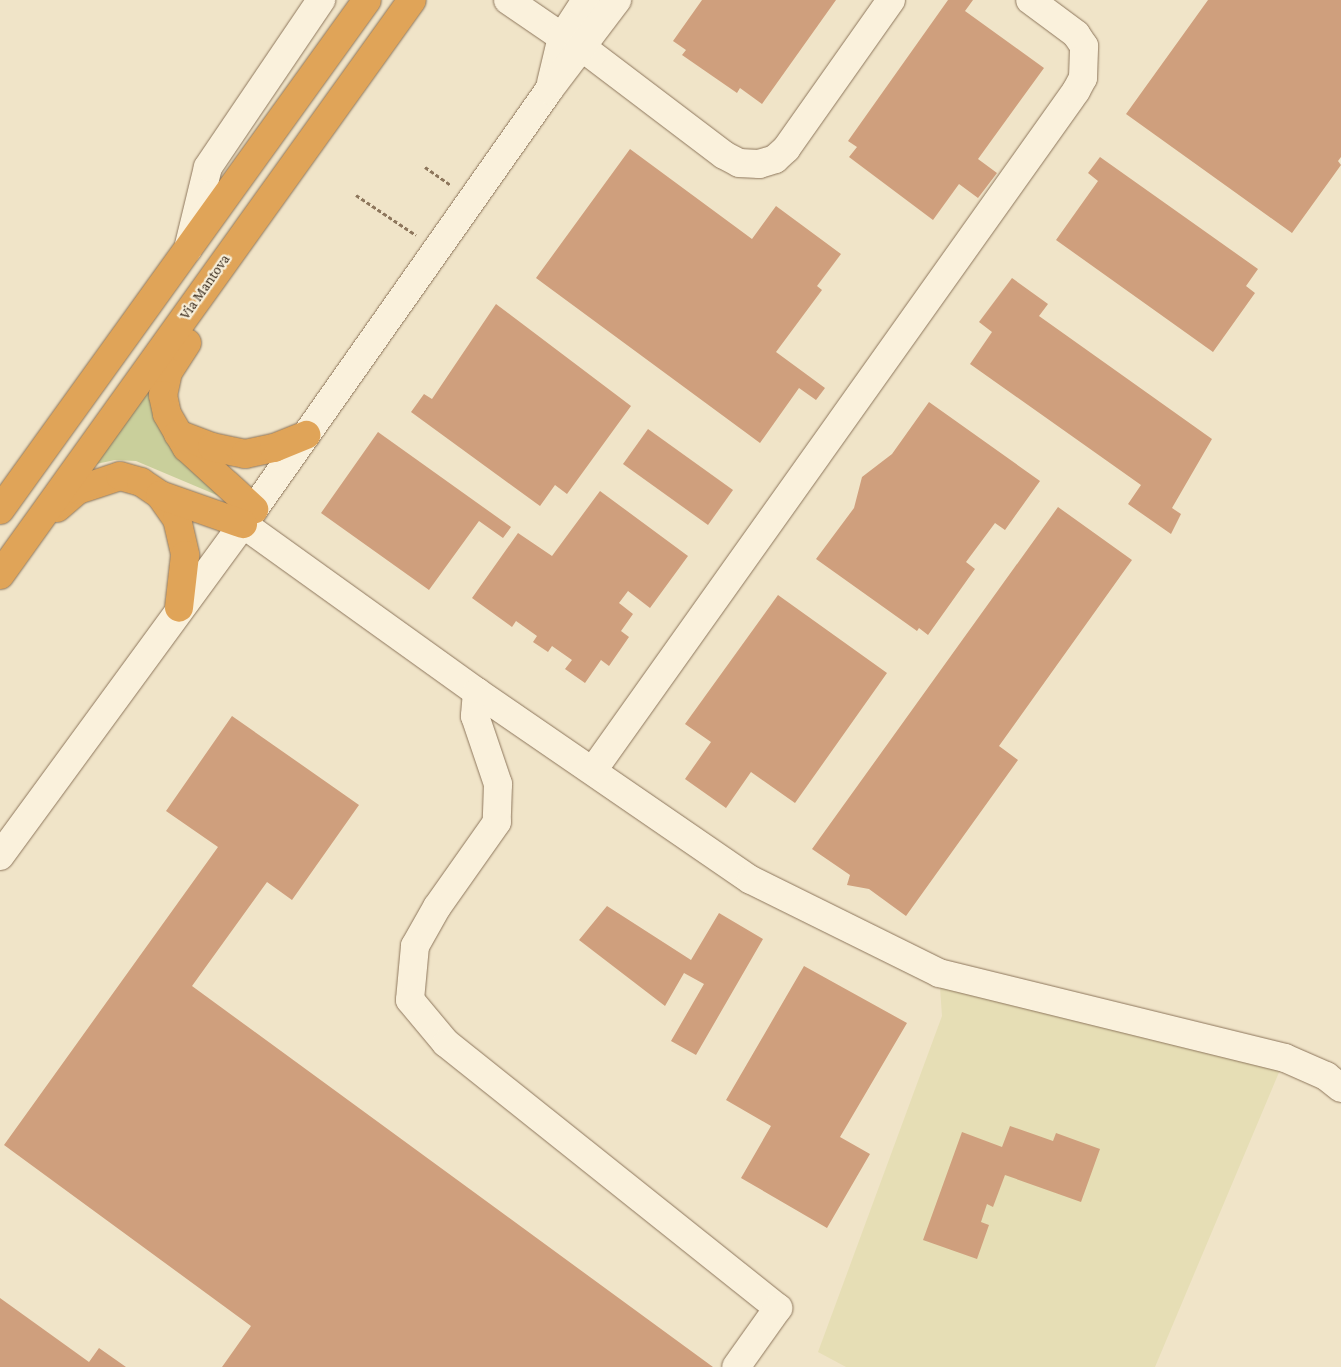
<!DOCTYPE html>
<style>
body{margin:0}
#map{position:relative;width:1341px;height:1367px;overflow:hidden;background:#f0e4c8;font-family:"Crimson Pro",serif}
div>[style]{position:absolute}
.farmland>*{inset:0;background:#e6deb5}
.green>*{inset:0;background:#c9cf9b}
.building>*{inset:0;background:#cf9f7d}
.path>*{height:3px;margin-top:-1.5px;transform-origin:0;background:repeating-linear-gradient(90deg,#8d765c 0 4px,transparent 0 6.5px)}
.roads{filter:drop-shadow(0 0 1px #8d765c) drop-shadow(0 0 1px #8d765c)}
.minor>*{height:28px;margin:-14px;padding:0 14px;transform-origin:14px;border-radius:14px;background:#faf1dc}
.highway>*{height:28px;margin:-14px;padding:0 14px;transform-origin:14px;border-radius:14px;background:#e0a458}
span{translate:-50% -50%;white-space:nowrap;text-align:center;line-height:1.15;-webkit-text-stroke:4.5px #f7eed8;paint-order:stroke}
.street-label{font-size:15px;color:#3d2e20}
</style>
<div id="map">
<div class="farmland">
<i style="clip-path:polygon(939px 973px,1285px 1058px,1155px 1367px,846px 1367px,818px 1352px,942px 1016px)"></i>
</div>
<div class="green">
<i style="clip-path:polygon(151px 388px,217px 489px,219px 496px,136px 461px,115px 460px,96px 464px)"></i>
</div>
<div class="building">
<i style="clip-path:polygon(702px 0,836px 0,762px 104px,740px 88px,737px 93px,682px 55px,686px 50px,673px 41px)"></i>
<i style="clip-path:polygon(948px 0,973px 0,965px 11px,1044px 68px,978px 159px,997px 173px,978px 198px,959px 184px,933px 220px,849px 157px,857px 147px,848px 141px)"></i>
<i style="clip-path:polygon(1208px 0,1341px 0,1341px 157px,1338px 161px,1341px 165px,1292px 233px,1126px 114px)"></i>
<i style="clip-path:polygon(630px 149px,752px 239px,776px 206px,841px 254px,817px 286px,822px 290px,776px 352px,825px 388px,816px 400px,799px 388px,760px 443px,536px 278px)"></i>
<i style="clip-path:polygon(1100px 157px,1258px 269px,1246px 286px,1255px 293px,1213px 352px,1056px 240px,1098px 181px,1088px 173px)"></i>
<i style="clip-path:polygon(1012px 278px,1048px 304px,1039px 316px,1212px 439px,1172px 508px,1181px 514px,1171px 534px,1128px 504px,1141px 485px,970px 364px,992px 332px,979px 322px)"></i>
<i style="clip-path:polygon(496px 304px,631px 406px,567px 494px,555px 485px,540px 506px,411px 412px,424px 394px,432px 399px)"></i>
<i style="clip-path:polygon(929px 402px,1040px 481px,1005px 530px,995px 523px,966px 562px,975px 569px,928px 635px,919px 628px,917px 631px,816px 559px,854px 508px,862px 477px,892px 454px)"></i>
<i style="clip-path:polygon(648px 429px,733px 490px,708px 525px,623px 464px)"></i>
<i style="clip-path:polygon(378px 432px,511px 527px,503px 538px,479px 521px,429px 590px,321px 513px)"></i>
<i style="clip-path:polygon(600px 491px,688px 556px,650px 608px,628px 591px,619px 603px,633px 614px,621px 631px,629px 637px,609px 666px,601px 660px,585px 683px,565px 669px,572px 660px,552px 646px,548px 652px,533px 642px,537px 636px,516px 621px,512px 627px,472px 598px,518px 533px,552px 556px)"></i>
<i style="clip-path:polygon(1058px 507px,1132px 560px,999px 746px,1018px 760px,906px 916px,869px 889px,847px 885px,850px 875px,812px 849px)"></i>
<i style="clip-path:polygon(778px 595px,887px 673px,795px 803px,751px 772px,726px 808px,685px 779px,711px 742px,685px 724px)"></i>
<i style="clip-path:polygon(232px 716px,359px 805px,292px 900px,267px 882px,192px 986px,713px 1367px,222px 1367px,251px 1326px,4px 1145px,218px 847px,166px 811px)"></i>
<i style="clip-path:polygon(607px 906px,691px 960px,719px 913px,763px 939px,696px 1055px,671px 1041px,704px 984px,684px 973px,665px 1006px,579px 940px)"></i>
<i style="clip-path:polygon(804px 966px,907px 1023px,840px 1137px,870px 1154px,827px 1228px,741px 1178px,771px 1126px,726px 1100px)"></i>
<i style="clip-path:polygon(1010px 1126px,1053px 1141px,1056px 1133px,1100px 1149px,1081px 1202px,1005px 1175px,993px 1207px,987px 1204px,981px 1222px,989px 1225px,977px 1259px,923px 1240px,962px 1132px,1002px 1147px)"></i>
<i style="clip-path:polygon(0 1298px,89px 1362px,99px 1348px,126px 1367px,0 1367px)"></i>
</div>
<div class="path">
<i style="left:425px;top:167px;width:32px;rotate:35deg"></i>
<i style="left:356px;top:195px;width:72px;rotate:33.7deg"></i>
</div>
<div class="roads">
<div class="minor">
<i style="left:508px;top:0;width:65px;rotate:34.4deg"></i>
<i style="left:583px;top:48px;width:177px;rotate:37.2deg"></i>
<i style="left:724px;top:155px;width:17px;rotate:28deg"></i>
<i style="left:739px;top:163px;width:20px;rotate:3deg"></i>
<i style="left:759px;top:164px;width:17px;rotate:-17deg"></i>
<i style="left:775px;top:159px;width:15px;rotate:-42deg"></i>
<i style="left:786px;top:149px;width:182px;rotate:-54.8deg"></i>
<i style="left:551px;top:83px;width:47px;rotate:-76.6deg"></i>
<i style="left:562px;top:37px;width:44px;rotate:-57deg"></i>
<i style="left:188px;top:249px;width:84px;rotate:-76.3deg"></i>
<i style="left:208px;top:167px;width:202px;rotate:-55.9deg"></i>
<i style="left:243px;top:524px;width:288px;rotate:35.7deg"></i>
<i style="left:477px;top:692px;width:332px;rotate:34.5deg"></i>
<i style="left:751px;top:880px;width:210px;rotate:26.3deg"></i>
<i style="left:939px;top:973px;width:356px;rotate:13.8deg"></i>
<i style="left:1285px;top:1058px;width:45px;rotate:23.7deg"></i>
<i style="left:1326px;top:1076px;width:19px;rotate:39deg"></i>
<i style="left:477px;top:692px;width:24px;rotate:95deg"></i>
<i style="left:475px;top:716px;width:72px;rotate:71.3deg"></i>
<i style="left:498px;top:784px;width:38px;rotate:92deg"></i>
<i style="left:497px;top:822px;width:104px;rotate:125.2deg"></i>
<i style="left:437px;top:907px;width:45px;rotate:119.4deg"></i>
<i style="left:415px;top:946px;width:54px;rotate:95.3deg"></i>
<i style="left:410px;top:1000px;width:56px;rotate:50.1deg"></i>
<i style="left:446px;top:1043px;width:425px;rotate:38.6deg"></i>
<i style="left:778px;top:1308px;width:72px;rotate:125.4deg"></i>
<i style="left:594px;top:769px;width:832px;rotate:-54.59deg"></i>
<i style="left:1076px;top:91px;width:15px;rotate:-62deg"></i>
<i style="left:1083px;top:78px;width:32px;rotate:-88deg"></i>
<i style="left:1084px;top:46px;width:14px;rotate:-124deg"></i>
<i style="left:1076px;top:34px;width:57px;rotate:-143.5deg"></i>
<i style="left:0;top:856px;width:430px;rotate:-53.8deg"></i>
<i style="left:254px;top:509px;width:512px;rotate:-54.85deg"></i>
<i style="left:549px;top:90px;width:113px;rotate:-52.9deg"></i>
</div>
<div class="highway">
<i style="left:187px;top:343px;width:35px;rotate:123deg"></i>
<i style="left:168px;top:372px;width:24px;rotate:102deg"></i>
<i style="left:163px;top:395px;width:19px;rotate:78deg"></i>
<i style="left:167px;top:414px;width:39px;rotate:60deg"></i>
<i style="left:187px;top:448px;width:91px;rotate:42.3deg"></i>
<i style="left:178px;top:434px;width:36px;rotate:21deg"></i>
<i style="left:212px;top:447px;width:34px;rotate:12deg"></i>
<i style="left:245px;top:454px;width:30px;rotate:-12deg"></i>
<i style="left:274px;top:448px;width:35px;rotate:-22deg"></i>
<i style="left:160px;top:495px;width:29px;rotate:55deg"></i>
<i style="left:177px;top:519px;width:37px;rotate:77deg"></i>
<i style="left:185px;top:555px;width:53px;rotate:96.5deg"></i>
<i style="left:57px;top:508px;width:28px;rotate:-41deg"></i>
<i style="left:78px;top:490px;width:44px;rotate:-18.4deg"></i>
<i style="left:120px;top:476px;width:22px;rotate:16deg"></i>
<i style="left:141px;top:482px;width:23px;rotate:34deg"></i>
<i style="left:160px;top:495px;width:88px;rotate:19.3deg"></i>
<i style="left:0;top:510px;width:628px;rotate:-54.26deg"></i>
<i style="left:0;top:575px;width:707px;rotate:-54.38deg"></i>
</div>
</div>
<div class="street-label">
<span style="left:205px;top:287px;rotate:-55deg">Via Mantova</span>
</div>
</div>
